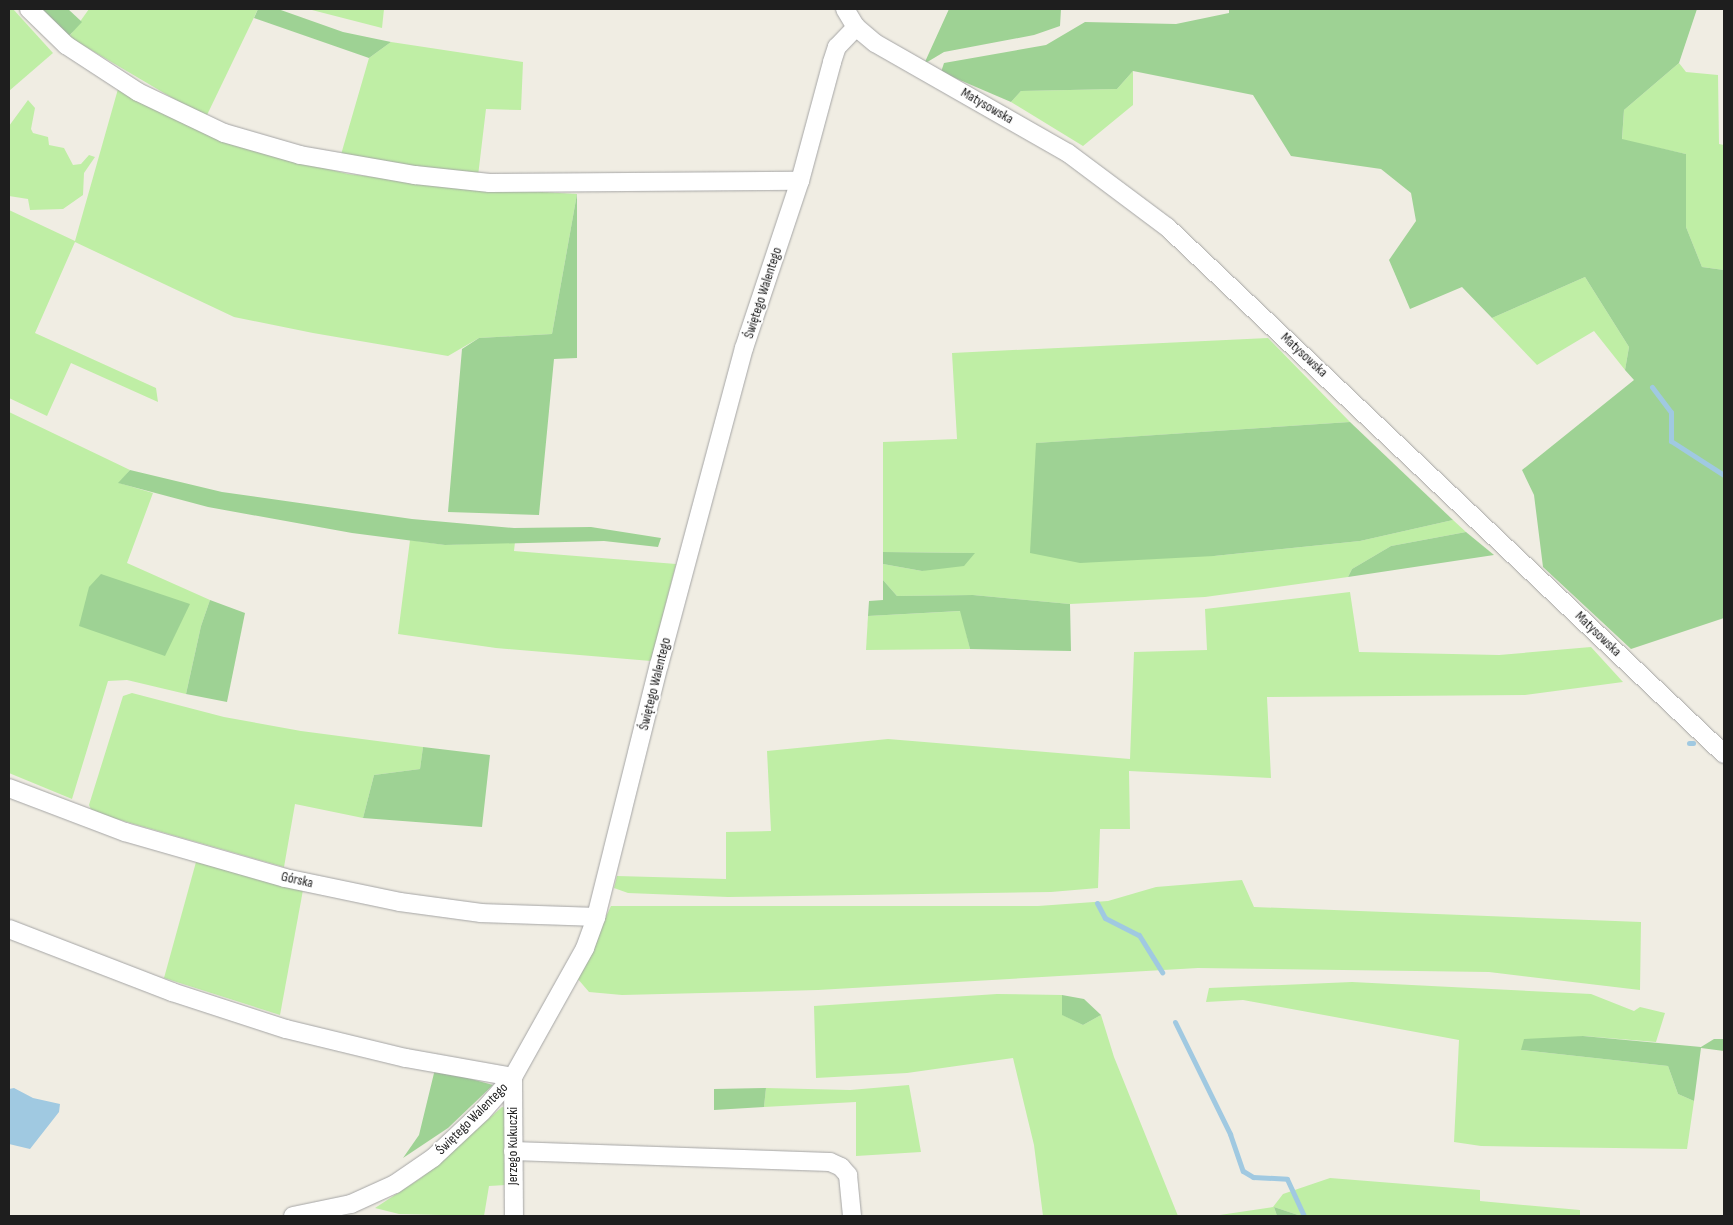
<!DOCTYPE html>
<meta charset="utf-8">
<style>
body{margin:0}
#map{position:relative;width:1733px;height:1225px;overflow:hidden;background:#f0ede3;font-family:"Sofia Sans Condensed",sans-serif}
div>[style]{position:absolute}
.grass>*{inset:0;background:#bfeea5}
.forest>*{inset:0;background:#9ed294}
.water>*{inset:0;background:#a0c9e1}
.stream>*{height:5px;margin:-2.5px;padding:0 2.5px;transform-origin:2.5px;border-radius:2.5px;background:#a0c9e1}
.roads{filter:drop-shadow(0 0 1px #a5a5a5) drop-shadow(0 0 1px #a5a5a5)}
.minor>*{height:18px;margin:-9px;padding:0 9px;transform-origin:9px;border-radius:9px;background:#fff}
span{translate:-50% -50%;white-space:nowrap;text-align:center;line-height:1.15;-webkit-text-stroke:4px #fff;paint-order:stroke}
.street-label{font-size:14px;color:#1e1e1e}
.frame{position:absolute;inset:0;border:10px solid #1e1e1e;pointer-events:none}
</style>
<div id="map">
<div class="grass">
<i style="clip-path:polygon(9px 9px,13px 9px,53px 53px,9px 91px)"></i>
<i style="clip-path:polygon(89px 9px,258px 9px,207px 115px,186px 106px,69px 37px)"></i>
<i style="clip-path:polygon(308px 9px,384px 9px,382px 28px)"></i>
<i style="clip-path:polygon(391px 42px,523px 62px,521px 110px,486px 109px,478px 176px,340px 158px,369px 58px)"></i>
<i style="clip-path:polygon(1679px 63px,1686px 72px,1718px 75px,1719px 144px,1724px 145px,1724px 270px,1702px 267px,1686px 227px,1686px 154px,1622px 140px,1624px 110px)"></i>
<i style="clip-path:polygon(1133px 71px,1133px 105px,1083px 146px,1011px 102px,1021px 91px,1117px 89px)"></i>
<i style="clip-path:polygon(118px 89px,241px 147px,348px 174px,476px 188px,577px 194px,552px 334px,479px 338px,448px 356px,313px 333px,234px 317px,75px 242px,35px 333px,156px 388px,158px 402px,71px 363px,47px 416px,9px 398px,9px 210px,75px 241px)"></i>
<i style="clip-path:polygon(28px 100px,35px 108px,31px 129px,33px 133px,48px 137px,49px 145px,64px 148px,73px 165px,81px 164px,89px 155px,95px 157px,84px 173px,83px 195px,63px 209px,30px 210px,28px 199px,9px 196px,9px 126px)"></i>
<i style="clip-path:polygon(1585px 277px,1629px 347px,1625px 370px,1594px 331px,1537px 365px,1492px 318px)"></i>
<i style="clip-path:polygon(1268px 338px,1350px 422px,1037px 443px,1036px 484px,1214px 556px,1360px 541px,1453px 520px,1466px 532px,1391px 546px,1352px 569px,1348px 577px,1205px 597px,1070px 604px,973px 595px,897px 596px,883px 580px,883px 564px,922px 571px,974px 553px,883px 552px,883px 442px,957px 439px,952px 353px)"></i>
<i style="clip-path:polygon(9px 412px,130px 470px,119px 483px,153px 493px,127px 563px,210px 600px,201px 626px,186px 694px,127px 680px,108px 681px,72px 799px,9px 773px)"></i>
<i style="clip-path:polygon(410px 540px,445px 545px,515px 542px,514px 551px,676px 564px,651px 661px,496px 648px,398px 634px)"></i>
<i style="clip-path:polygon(1350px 592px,1359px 652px,1499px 655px,1591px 647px,1623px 682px,1525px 695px,1267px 697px,1271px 778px,1129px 771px,1130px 829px,1100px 829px,1098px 888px,1051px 892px,728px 897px,628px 893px,614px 888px,617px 876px,726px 879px,726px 832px,771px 831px,767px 751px,888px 739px,1130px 759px,1134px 652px,1207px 650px,1205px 609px)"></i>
<i style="clip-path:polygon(961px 611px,970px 649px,866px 650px,868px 616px)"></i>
<i style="clip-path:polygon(132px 693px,224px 717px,301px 731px,423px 747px,420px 769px,374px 775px,363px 818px,295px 804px,284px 867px,92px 812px,89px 805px,123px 696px)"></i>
<i style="clip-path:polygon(196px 862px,303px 890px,280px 1015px,164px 978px)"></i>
<i style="clip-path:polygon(1242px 880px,1254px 907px,1641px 922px,1640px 990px,1489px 972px,1198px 968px,818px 990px,622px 995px,589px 992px,577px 978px,611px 906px,1038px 906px,1108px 901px,1156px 887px)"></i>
<i style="clip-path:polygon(1352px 982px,1591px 994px,1634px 1011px,1640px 1007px,1665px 1013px,1656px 1042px,1583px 1036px,1521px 1050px,1668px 1066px,1678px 1094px,1694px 1101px,1687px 1149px,1481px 1146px,1454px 1142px,1459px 1040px,1243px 1000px,1206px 1002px,1209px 988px)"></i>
<i style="clip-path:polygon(997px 994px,1062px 995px,1063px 1015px,1083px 1025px,1101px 1015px,1114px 1057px,1178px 1216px,1043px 1216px,1034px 1145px,1013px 1058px,907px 1073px,816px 1078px,814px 1006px)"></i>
<i style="clip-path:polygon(909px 1085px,921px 1152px,856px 1156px,856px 1102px,764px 1107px,766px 1088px,850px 1090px)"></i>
<i style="clip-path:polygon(502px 1107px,508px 1108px,506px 1185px,489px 1186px,484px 1216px,399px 1214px,375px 1208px,421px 1178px)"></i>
<i style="clip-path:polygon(1330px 1178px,1480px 1190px,1480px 1201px,1580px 1210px,1580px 1216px,1301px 1216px,1274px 1207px,1277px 1216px,1213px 1216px,1273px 1207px,1283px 1194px)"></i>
</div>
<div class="forest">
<i style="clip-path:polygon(41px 9px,68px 9px,82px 22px,68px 37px)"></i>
<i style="clip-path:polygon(258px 9px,278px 9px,343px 32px,391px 42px,369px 58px,254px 18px)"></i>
<i style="clip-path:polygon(949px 9px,1061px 9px,1060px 26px,1034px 35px,944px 52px,924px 64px)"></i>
<i style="clip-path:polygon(1229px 9px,1697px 9px,1679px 63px,1624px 110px,1622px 139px,1686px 154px,1686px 227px,1702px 267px,1724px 270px,1724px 618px,1631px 649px,1543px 567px,1534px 495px,1522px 470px,1634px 380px,1625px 370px,1629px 347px,1585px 277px,1492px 318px,1462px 287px,1410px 309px,1389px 260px,1416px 221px,1411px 193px,1381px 169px,1291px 156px,1253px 95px,1133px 71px,1117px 89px,1021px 91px,1011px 102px,941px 72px,944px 63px,1046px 45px,1085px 22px,1176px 24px,1229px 13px)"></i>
<i style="clip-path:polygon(577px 194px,577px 358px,554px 359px,539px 515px,448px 512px,462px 349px,479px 338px,552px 334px)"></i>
<i style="clip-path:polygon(1350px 422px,1453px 520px,1360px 541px,1214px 556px,1080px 563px,1030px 553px,1036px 443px)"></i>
<i style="clip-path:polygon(130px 470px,222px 492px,412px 519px,514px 528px,591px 527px,661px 538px,658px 547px,604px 541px,445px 545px,352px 533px,208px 507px,118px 483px)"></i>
<i style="clip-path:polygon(1466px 532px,1494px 555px,1348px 577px,1352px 569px,1391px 546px)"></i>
<i style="clip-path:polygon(883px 552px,975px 553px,964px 566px,922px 571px,883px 564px)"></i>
<i style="clip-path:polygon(101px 574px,190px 604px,165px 656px,79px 626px,89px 587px)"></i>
<i style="clip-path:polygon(883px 580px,897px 596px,973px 595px,1070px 604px,1071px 651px,970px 649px,960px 611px,868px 616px,869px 601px,883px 600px)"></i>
<i style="clip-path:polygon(210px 600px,245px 613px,227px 702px,186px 694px,201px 626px)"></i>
<i style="clip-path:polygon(423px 747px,490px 755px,482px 827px,363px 818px,374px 775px,420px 769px)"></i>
<i style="clip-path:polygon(1062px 995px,1084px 999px,1101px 1015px,1083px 1025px,1062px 1015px)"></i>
<i style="clip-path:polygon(1583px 1036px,1701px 1047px,1714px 1039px,1724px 1039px,1724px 1051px,1701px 1048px,1694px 1101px,1678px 1094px,1668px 1066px,1521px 1050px,1524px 1039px)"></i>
<i style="clip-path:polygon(435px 1069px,493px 1085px,448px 1128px,403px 1158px,419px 1135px)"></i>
<i style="clip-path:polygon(766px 1088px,764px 1107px,714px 1110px,714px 1089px)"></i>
<i style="clip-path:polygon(1274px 1207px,1301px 1216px,1277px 1216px)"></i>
</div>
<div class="water">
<i style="clip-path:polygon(14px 1088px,33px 1098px,60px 1104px,59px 1112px,30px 1149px,9px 1144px,9px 1089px)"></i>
</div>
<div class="stream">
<i style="left:1652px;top:387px;width:31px;rotate:53deg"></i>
<i style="left:1671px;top:412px;width:29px;rotate:90deg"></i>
<i style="left:1671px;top:441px;width:63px;rotate:32.7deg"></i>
<i style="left:1689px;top:743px;width:4px"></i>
<i style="left:1097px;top:903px;width:17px;rotate:62deg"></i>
<i style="left:1105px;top:918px;width:38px;rotate:27deg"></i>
<i style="left:1139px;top:935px;width:44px;rotate:58.1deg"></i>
<i style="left:1175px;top:1022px;width:125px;rotate:63.8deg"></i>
<i style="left:1230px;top:1134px;width:39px;rotate:71deg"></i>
<i style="left:1243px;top:1171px;width:12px;rotate:31deg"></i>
<i style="left:1253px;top:1177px;width:34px;rotate:3deg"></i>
<i style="left:1287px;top:1179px;width:41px;rotate:65.3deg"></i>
</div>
<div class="roads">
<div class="minor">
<i style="left:29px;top:9px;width:52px;rotate:44.2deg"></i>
<i style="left:66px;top:45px;width:86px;rotate:33.1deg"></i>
<i style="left:138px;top:92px;width:95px;rotate:25.5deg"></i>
<i style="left:224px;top:133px;width:79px;rotate:16.1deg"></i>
<i style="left:300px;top:155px;width:117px;rotate:9.9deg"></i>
<i style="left:415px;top:175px;width:75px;rotate:6.1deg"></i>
<i style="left:490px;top:183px;width:310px;rotate:-0.4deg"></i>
<i style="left:845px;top:9px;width:21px;rotate:59deg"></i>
<i style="left:856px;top:27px;width:25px;rotate:40deg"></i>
<i style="left:875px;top:43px;width:222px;rotate:29.7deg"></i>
<i style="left:1068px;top:153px;width:124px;rotate:36.8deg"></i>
<i style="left:1167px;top:227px;width:767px;rotate:43.41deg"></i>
<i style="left:9px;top:788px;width:124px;rotate:20.8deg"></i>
<i style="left:125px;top:832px;width:166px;rotate:16deg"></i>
<i style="left:285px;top:878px;width:117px;rotate:11.8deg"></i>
<i style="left:400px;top:902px;width:82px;rotate:7.7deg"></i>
<i style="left:481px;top:913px;width:115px;rotate:2deg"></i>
<i style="left:9px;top:929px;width:175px;rotate:21.1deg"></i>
<i style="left:172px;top:992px;width:120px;rotate:18deg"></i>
<i style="left:286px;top:1029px;width:123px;rotate:13.6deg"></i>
<i style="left:406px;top:1058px;width:109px;rotate:10.1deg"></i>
<i style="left:513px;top:1077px;width:139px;rotate:89.6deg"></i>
<i style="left:513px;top:1151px;width:317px;rotate:2deg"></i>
<i style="left:830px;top:1162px;width:12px;rotate:24deg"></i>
<i style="left:841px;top:1167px;width:11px;rotate:49deg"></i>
<i style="left:848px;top:1175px;width:41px;rotate:84.4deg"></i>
<i style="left:293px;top:1216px;width:59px;rotate:-11.7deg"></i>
<i style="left:351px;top:1204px;width:48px;rotate:-24.4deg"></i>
<i style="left:395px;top:1184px;width:46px;rotate:-34.4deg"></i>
<i style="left:433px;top:1158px;width:67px;rotate:-43.2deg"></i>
<i style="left:482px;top:1112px;width:47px;rotate:-48.5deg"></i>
<i style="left:513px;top:1077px;width:148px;rotate:-60.8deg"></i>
<i style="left:585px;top:948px;width:33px;rotate:-70deg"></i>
<i style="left:596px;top:917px;width:260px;rotate:-76deg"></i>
<i style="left:659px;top:665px;width:328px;rotate:-75deg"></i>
<i style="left:744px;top:348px;width:176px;rotate:-71.5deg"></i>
<i style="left:800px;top:181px;width:123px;rotate:-74.9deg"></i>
<i style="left:832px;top:62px;width:16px;rotate:-72deg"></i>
<i style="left:837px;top:47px;width:28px;rotate:-46deg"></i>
</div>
</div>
<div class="street-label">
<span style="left:987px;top:106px;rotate:30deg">Matysowska</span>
<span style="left:763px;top:293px;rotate:-72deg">Świętego Walentego</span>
<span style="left:1304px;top:355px;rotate:43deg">Matysowska</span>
<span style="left:1598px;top:634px;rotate:44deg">Matysowska</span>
<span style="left:655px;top:684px;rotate:-76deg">Świętego Walentego</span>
<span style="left:297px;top:880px;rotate:13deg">Górska</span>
<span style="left:472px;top:1119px;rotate:-45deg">Świętego Walentego</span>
<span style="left:513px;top:1146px;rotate:-90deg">Jerzego Kukuczki</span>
</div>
<div class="frame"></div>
</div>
